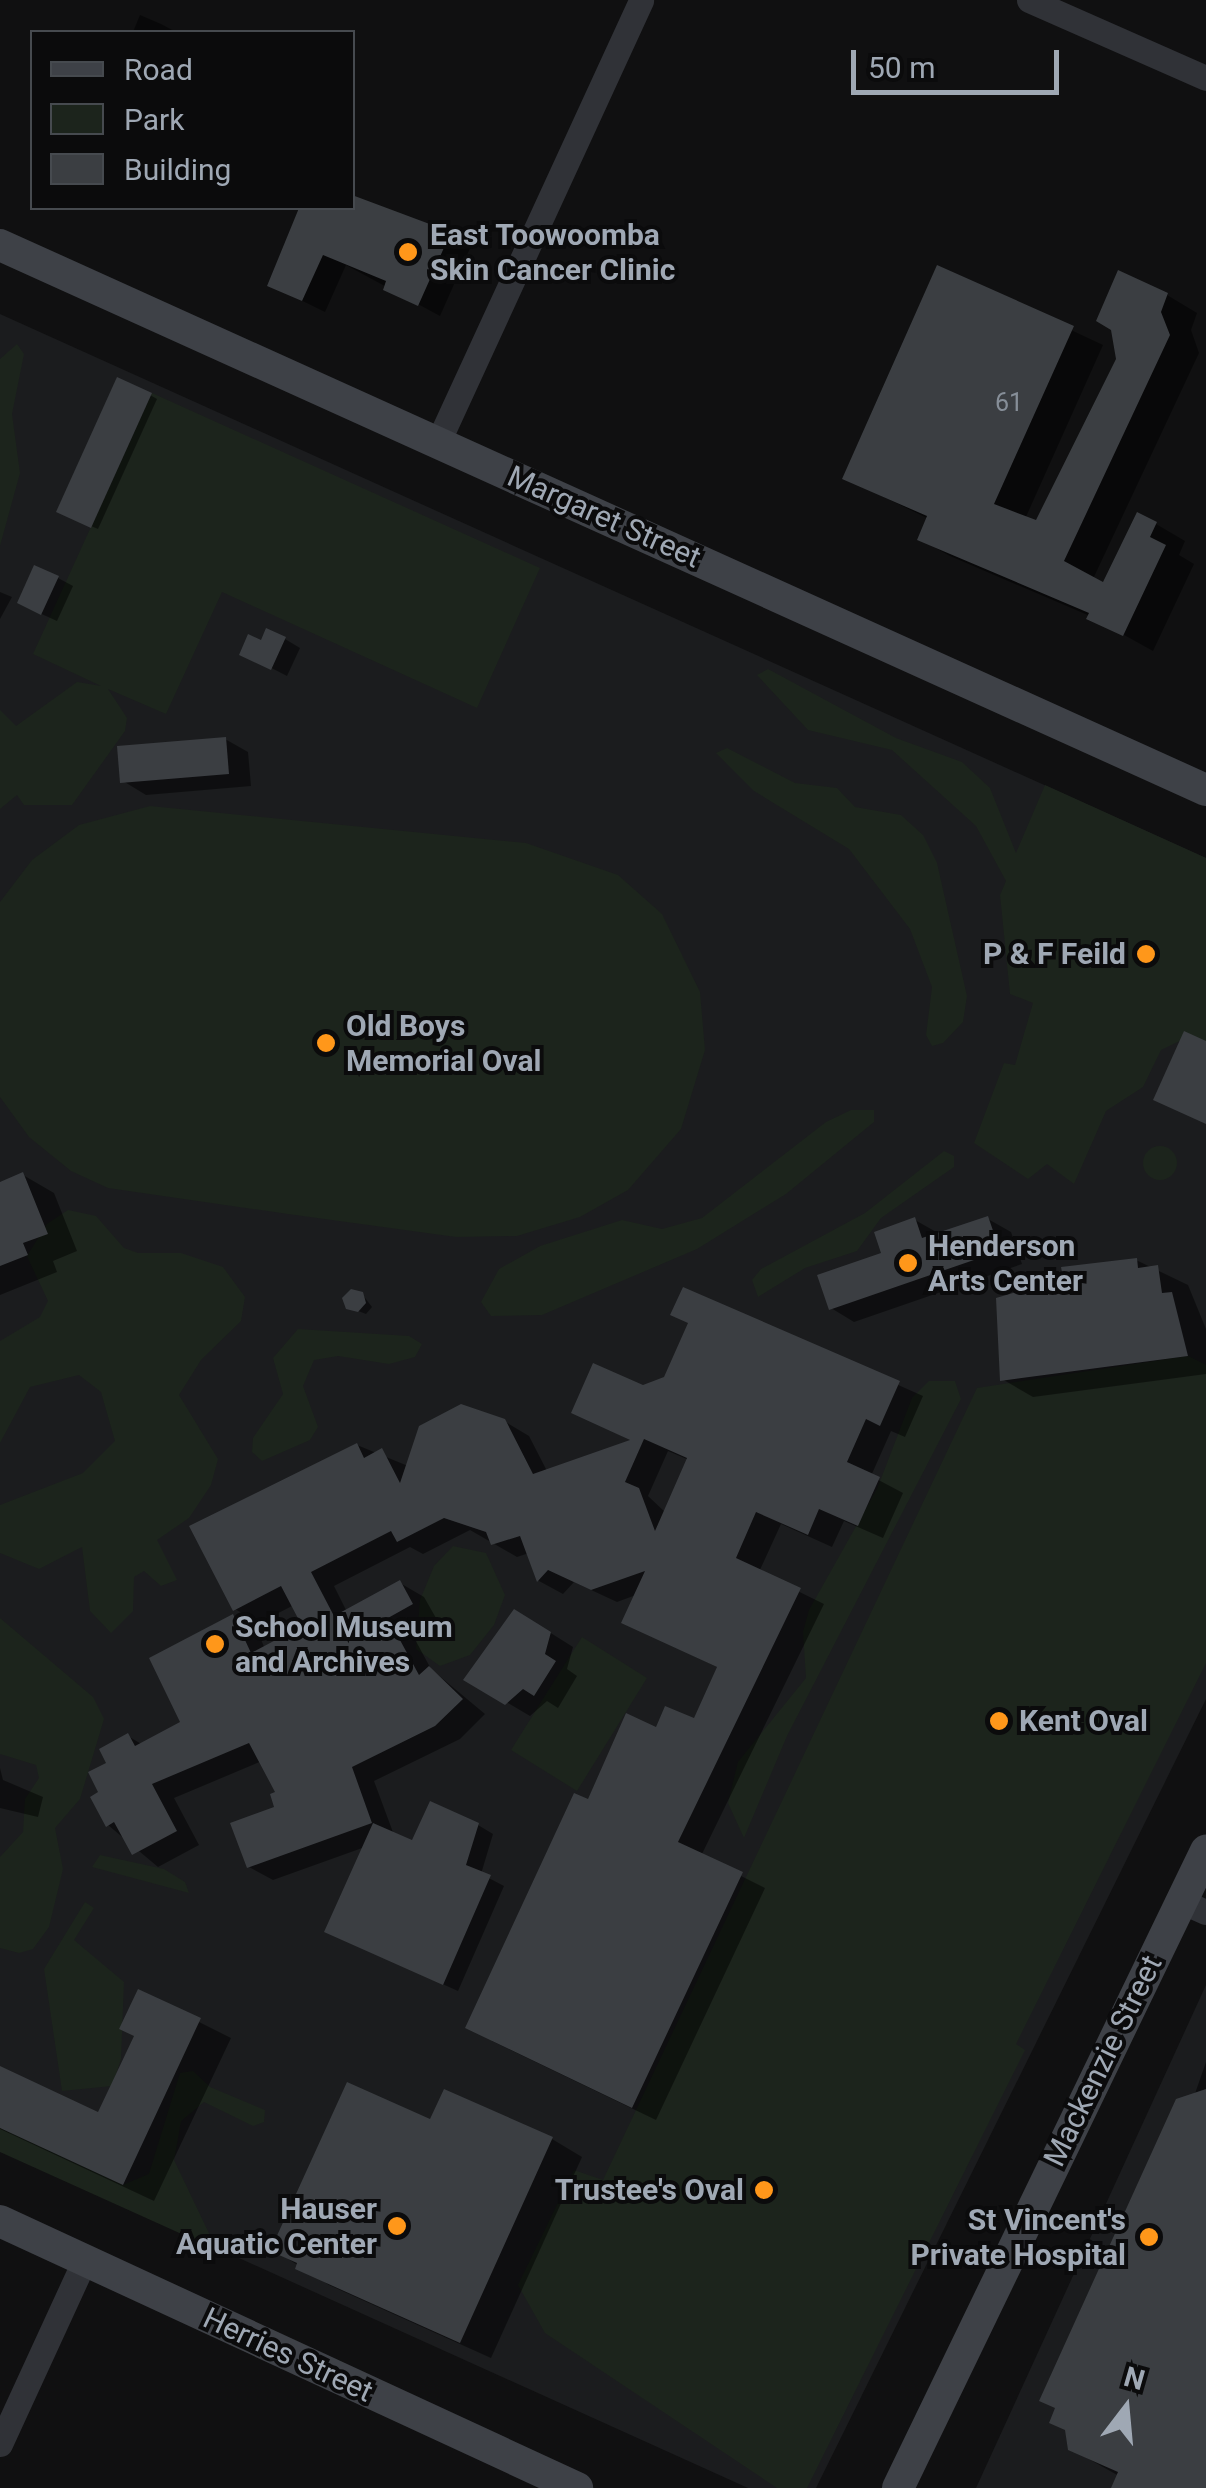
<!DOCTYPE html>
<style>
body{margin:0}
#map{position:relative;width:1206px;height:2488px;overflow:hidden;background:#101011;font-family:Roboto,sans-serif}
div>[style]{position:absolute}
.built>*{inset:0;background:#1b1c1e}
.green>*{inset:0;background:#1c241c}
.round{border-radius:50%}
.shadow>*{inset:0;background:#0007}
.building>*{inset:0;background:#3b3e42}
.street>*{height:25px;margin:-12.5px;padding:0 12.5px;transform-origin:12.5px;border-radius:12.5px;background:#303237}
.secondary>*{height:32px;margin:-16px;padding:0 16px;transform-origin:16px;border-radius:16px;background:#3e4147}
.dots>*{width:28px;height:28px;translate:-50% -50%;box-sizing:border-box;border:5px solid #0b0b0c;border-radius:50%}
span{translate:-50% -50%;white-space:nowrap;text-align:center;line-height:1.15;-webkit-text-stroke:8px #0b0b0c;paint-order:stroke}
.number-label{font-size:25px;color:#868e98}
.number-label span{-webkit-text-stroke-width:0}
.poi-label{font-size:30px;color:#9fa8b4;font-weight:700}
.left{translate:0 -50%;text-align:left}
.right{translate:-100% -50%;text-align:right}
.street-label{font-size:30px;color:#9fa8b4}
.legend{position:absolute;left:30px;top:30px;width:325px;height:180px;box-sizing:border-box;background:#0b0b0c;border:2px solid #464a4f;margin:0;padding:12px 18px;list-style:none;font-size:30px;color:#9fa8b4}
.legend li{display:flex;align-items:center;gap:20px;height:50px}
.legend b{width:50px;border:2px solid #464a4f}
.north{position:absolute;left:1076px;top:2358px;width:100px;height:100px;-webkit-text-stroke:8px #0b0b0c;paint-order:stroke;rotate:16deg;font-size:28px;font-weight:700;line-height:40px;text-align:center;color:#9fa8b4}
.north::after{content:'';display:block;margin:auto;width:35px;height:45px;background:#9fa8b4;clip-path:polygon(50% 0,100% 100%,50% 72%,0 100%)}
.scale{position:absolute;left:851px;top:50px;width:208px;height:45px;box-sizing:border-box;border:5px solid #9fa8b4;border-top:0;padding-left:12px;font-size:30px;line-height:35px;white-space:nowrap;color:#9fa8b4;-webkit-text-stroke:8px #0b0b0c;paint-order:stroke}
</style>
<div id="map">
<div class="built">
<i style="clip-path:polygon(0 314px,1206px 858px,1206px 1699px,816px 2488px,748px 2488px,0 2150px)"></i>
<i style="clip-path:polygon(1206px 1985px,1206px 2488px,976px 2488px)"></i>
</div>
<div class="green">
<i style="clip-path:polygon(17px 344px,24px 354px,12px 414px,20px 473px,0 546px,0 359px)"></i>
<i style="clip-path:polygon(152px 393px,540px 568px,477px 708px,222px 592px,166px 714px,108px 689px,127px 718px,125px 731px,72px 805px,24px 805px,17px 795px,0 809px,0 710px,16px 726px,77px 682px,101px 686px,33px 654px)"></i>
<i style="clip-path:polygon(768px 669px,896px 738px,962px 762px,990px 788px,1016px 853px,1045px 785px,1206px 858px,1206px 1047px,1186px 1038px,1161px 1050px,1143px 1087px,1106px 1111px,1074px 1184px,1047px 1164px,1028px 1179px,974px 1143px,1004px 1063px,1015px 1065px,1033px 1003px,1010px 994px,1000px 895px,1006px 881px,976px 826px,892px 750px,808px 730px,757px 675px)"></i>
<i style="clip-path:polygon(727px 748px,795px 783px,837px 788px,855px 807px,901px 815px,923px 835px,937px 863px,967px 996px,963px 1022px,943px 1043px,932px 1046px,926px 1035px,932px 987px,910px 929px,849px 849px,754px 791px,716px 753px)"></i>
<i style="clip-path:polygon(150px 806px,526px 843px,618px 875px,662px 914px,700px 992px,705px 1050px,681px 1129px,628px 1190px,580px 1217px,517px 1236px,456px 1237px,288px 1214px,108px 1188px,71px 1171px,29px 1137px,0 1097px,0 902px,32px 860px,79px 825px)"></i>
<i style="clip-path:polygon(851px 1110px,874px 1110px,874px 1122px,786px 1194px,697px 1249px,542px 1315px,491px 1316px,481px 1302px,499px 1269px,540px 1246px,622px 1220px,662px 1229px,702px 1218px,826px 1122px)"></i>
<i class="round" style="left:1143px;top:1146px;width:34px;height:34px"></i>
<i style="clip-path:polygon(944px 1151px,954px 1156px,954px 1167px,881px 1218px,857px 1251px,805px 1268px,758px 1297px,752px 1280px,761px 1269px,865px 1213px)"></i>
<i style="clip-path:polygon(68px 1210px,96px 1216px,124px 1248px,138px 1253px,181px 1253px,223px 1267px,245px 1297px,241px 1321px,201px 1360px,179px 1395px,218px 1459px,211px 1485px,189px 1518px,157px 1540px,177px 1580px,161px 1586px,144px 1571px,134px 1577px,133px 1611px,111px 1633px,90px 1611px,82px 1547px,39px 1569px,0 1553px,0 1505px,83px 1473px,115px 1441px,101px 1392px,79px 1375px,30px 1387px,0 1443px,0 1341px,40px 1317px,48px 1301px,27px 1256px,47px 1224px)"></i>
<i style="clip-path:polygon(298px 1329px,409px 1336px,422px 1344px,415px 1357px,389px 1364px,338px 1356px,314px 1360px,303px 1386px,318px 1427px,310px 1440px,262px 1461px,252px 1452px,253px 1438px,283px 1394px,273px 1358px)"></i>
<i style="clip-path:polygon(1188px 1356px,1206px 1365px,1206px 1663px,1016px 2044px,1025px 2050px,807px 2488px,777px 2488px,545px 2333px,518px 2285px,574px 2170px,603px 2180px,977px 1388px)"></i>
<i style="clip-path:polygon(929px 1381px,955px 1381px,961px 1399px,787px 1736px,744px 1838px,728px 1803px,738px 1762px,806px 1678px,803px 1632px,809px 1610px,877px 1489px,912px 1398px)"></i>
<i style="clip-path:polygon(453px 1546px,486px 1553px,505px 1595px,494px 1625px,470px 1655px,440px 1666px,416px 1649px,420px 1600px,434px 1566px)"></i>
<i style="clip-path:polygon(0 1618px,93px 1697px,104px 1719px,80px 1799px,55px 1828px,63px 1869px,49px 1927px,33px 1949px,19px 1953px,0 1948px,0 1857px,23px 1832px,25px 1799px,39px 1778px,36px 1765px,0 1754px)"></i>
<i style="clip-path:polygon(582px 1637px,647px 1678px,577px 1791px,511px 1750px)"></i>
<i style="clip-path:polygon(100px 1855px,164px 1869px,185px 1882px,189px 1893px,92px 1867px)"></i>
<i style="clip-path:polygon(85px 1902px,94px 1908px,74px 1940px,124px 1982px,121px 2059px,112px 2086px,62px 2091px,44px 1969px)"></i>
<i style="clip-path:polygon(193px 2071px,210px 2087px,265px 2110px,264px 2122px,253px 2126px,204px 2102px,181px 2121px,174px 2160px,217px 2250px,0 2152px,0 2128px,123px 2185px,149px 2174px,180px 2073px)"></i>
</div>
<div class="shadow">
<i style="clip-path:polygon(140px 15px,161px 24px,176px 32px,133px 32px)"></i>
<i style="clip-path:polygon(302px 208px,352px 208px,450px 234px,471px 246px,440px 316px,346px 265px,325px 312px,270px 285px)"></i>
<i style="clip-path:polygon(939px 268px,1103px 345px,1025px 519px,1037px 523px,1167px 295px,1197px 313px,1191px 330px,1199px 353px,1093px 579px,1105px 586px,1156px 524px,1185px 541px,1179px 555px,1194px 564px,1153px 651px,1090px 616px,950px 556px,920px 539px,929px 519px,845px 478px)"></i>
<i style="clip-path:polygon(150px 395px,157px 399px,98px 529px,66px 515px)"></i>
<i style="clip-path:polygon(58px 578px,73px 586px,57px 621px,35px 611px)"></i>
<i style="clip-path:polygon(0 592px,12px 597px,0 619px)"></i>
<i style="clip-path:polygon(285px 639px,300px 648px,287px 676px,254px 659px,262px 643px)"></i>
<i style="clip-path:polygon(225px 739px,248px 752px,251px 786px,146px 795px,123px 781px)"></i>
<i style="clip-path:polygon(23px 1175px,54px 1193px,77px 1251px,53px 1261px,57px 1272px,0 1295px,0 1184px)"></i>
<i style="clip-path:polygon(988px 1219px,1011px 1232px,1022px 1264px,854px 1322px,831px 1308px,915px 1220px,938px 1233px)"></i>
<i style="clip-path:polygon(1136px 1260px,1188px 1285px,1206px 1329px,1206px 1374px,1033px 1397px,1002px 1379px)"></i>
<i style="clip-path:polygon(evenodd,684px 1290px,923px 1396px,905px 1437px,891px 1431px,871px 1476px,903px 1493px,883px 1538px,844px 1521px,832px 1547px,781px 1524px,759px 1572px,824px 1604px,701px 1856px,765px 1888px,656px 2120px,492px 2041px,589px 1802px,657px 1730px,695px 1722px,719px 1668px,624px 1622px,636px 1595px,617px 1602px,574px 1582px,563px 1594px,539px 1581px,529px 1553px,517px 1557px,470px 1530px,423px 1554px,410px 1547px,334px 1586px,347px 1612px,400px 1583px,424px 1597px,436px 1618px,411px 1632px,431px 1669px,485px 1714px,460px 1739px,374px 1781px,394px 1835px,413px 1843px,478px 1825px,493px 1834px,481px 1874px,504px 1886px,458px 1991px,342px 1939px,365px 1847px,273px 1880px,249px 1867px,278px 1808px,279px 1793px,262px 1761px,174px 1798px,199px 1845px,158px 1867px,108px 1825px,101px 1793px,109px 1764px,128px 1736px,143px 1745px,184px 1724px,233px 1616px,257px 1630px,265px 1649px,306px 1627px,294px 1605px,259px 1623px,235px 1609px,357px 1445px,408px 1466px,504px 1421px,529px 1436px,547px 1471px,632px 1441px,574px 1412px,666px 1379px,691px 1324px,684px 1290px,668px 1451px,689px 1460px,666px 1513px,648px 1496px,668px 1451px)"></i>
<i style="clip-path:polygon(362px 1294px,372px 1307px,366px 1314px,348px 1307px)"></i>
<i style="clip-path:polygon(538px 1625px,573px 1647px,567px 1669px,577px 1676px,558px 1708px,547px 1701px,530px 1716px,467px 1679px)"></i>
<i style="clip-path:polygon(0 1768px,3px 1780px,43px 1797px,38px 1817px,0 1808px)"></i>
<i style="clip-path:polygon(139px 1992px,231px 2038px,154px 2201px,0 2129px,0 2069px,99px 2115px,136px 2036px)"></i>
<i style="clip-path:polygon(1206px 2062px,1206px 2488px,1113px 2488px,1119px 2476px,1071px 2449px)"></i>
<i style="clip-path:polygon(432px 2123px,552px 2139px,582px 2157px,491px 2358px,329px 2285px,274px 2250px)"></i>
</div>
<div class="building">
<i style="clip-path:polygon(352px 195px,451px 232px,418px 306px,383px 290px,386px 281px,323px 255px,302px 301px,267px 286px,299px 208px,352px 208px)"></i>
<i style="clip-path:polygon(937px 265px,1074px 326px,994px 504px,1036px 520px,1116px 359px,1111px 330px,1096px 321px,1118px 270px,1168px 293px,1161px 312px,1170px 335px,1064px 561px,1103px 582px,1137px 512px,1157px 522px,1150px 537px,1166px 545px,1123px 636px,1086px 619px,1089px 613px,917px 540px,927px 516px,842px 479px)"></i>
<i style="clip-path:polygon(117px 377px,152px 393px,91px 528px,56px 512px)"></i>
<i style="clip-path:polygon(34px 565px,59px 576px,41px 615px,17px 603px)"></i>
<i style="clip-path:polygon(266px 628px,286px 637px,271px 670px,239px 655px,248px 634px,261px 640px)"></i>
<i style="clip-path:polygon(226px 737px,229px 774px,120px 783px,117px 746px)"></i>
<i style="clip-path:polygon(1184px 1031px,1206px 1041px,1206px 1124px,1153px 1100px)"></i>
<i style="clip-path:polygon(23px 1172px,48px 1234px,23px 1243px,28px 1255px,0 1266px,0 1182px)"></i>
<i style="clip-path:polygon(988px 1216px,1000px 1251px,829px 1310px,817px 1275px,881px 1253px,874px 1232px,915px 1217px,922px 1238px)"></i>
<i style="clip-path:polygon(1137px 1258px,1138px 1268px,1158px 1265px,1162px 1293px,1172px 1292px,1188px 1356px,1000px 1381px,996px 1298px,1063px 1278px,1061px 1267px)"></i>
<i style="clip-path:polygon(evenodd,683px 1287px,900px 1381px,880px 1426px,866px 1419px,847px 1462px,880px 1477px,858px 1526px,819px 1509px,808px 1535px,756px 1512px,736px 1558px,801px 1588px,678px 1842px,743px 1872px,632px 2108px,465px 2028px,574px 1793px,588px 1799px,626px 1713px,656px 1727px,665px 1706px,694px 1718px,717px 1667px,621px 1623px,645px 1571px,591px 1590px,548px 1570px,537px 1582px,520px 1536px,491px 1545px,486px 1532px,444px 1518px,397px 1542px,391px 1531px,311px 1572px,334px 1616px,400px 1580px,413px 1604px,388px 1618px,419px 1675px,429px 1666px,463px 1699px,435px 1726px,352px 1767px,372px 1823px,247px 1868px,230px 1823px,274px 1807px,270px 1794px,275px 1792px,249px 1743px,152px 1784px,177px 1831px,132px 1855px,114px 1822px,106px 1827px,90px 1797px,98px 1792px,88px 1772px,106px 1763px,99px 1749px,128px 1733px,135px 1746px,180px 1722px,149px 1658px,233px 1614px,251px 1653px,302px 1626px,281px 1586px,233px 1611px,189px 1526px,357px 1443px,364px 1458px,382px 1448px,400px 1483px,419px 1426px,461px 1404px,505px 1419px,533px 1474px,630px 1440px,571px 1413px,593px 1363px,643px 1385px,664px 1377px,688px 1323px,670px 1315px,683px 1287px,644px 1439px,687px 1458px,655px 1531px,639px 1488px,625px 1482px,644px 1439px)"></i>
<i style="clip-path:polygon(351px 1289px,363px 1292px,366px 1303px,358px 1312px,346px 1309px,342px 1298px)"></i>
<i style="clip-path:polygon(514px 1609px,551px 1632px,545px 1654px,556px 1661px,534px 1696px,523px 1689px,505px 1705px,463px 1680px)"></i>
<i style="clip-path:polygon(430px 1801px,479px 1823px,466px 1865px,491px 1875px,443px 1985px,324px 1932px,373px 1823px,412px 1840px)"></i>
<i style="clip-path:polygon(138px 1989px,201px 2018px,123px 2185px,0 2128px,0 2066px,98px 2112px,134px 2036px,119px 2029px)"></i>
<i style="clip-path:polygon(347px 2082px,430px 2119px,444px 2089px,553px 2137px,460px 2343px,295px 2269px,297px 2263px,270px 2251px)"></i>
<i style="clip-path:polygon(1206px 2089px,1206px 2488px,1111px 2488px,1118px 2472px,1068px 2450px,1065px 2430px,1049px 2423px,1055px 2408px,1039px 2401px,1176px 2099px)"></i>
</div>
<div class="street">
<i style="left:1029px;top:0;width:193px;rotate:23.8deg"></i>
<i style="left:438px;top:442px;width:486px;rotate:-65.3deg"></i>
<i style="left:1181px;top:1901px;width:27px;rotate:24deg"></i>
<i style="left:0;top:2444px;width:201px;rotate:-65.3deg"></i>
</div>
<div class="secondary">
<i style="left:0;top:245px;width:1323px;rotate:24.32deg"></i>
<i style="left:0;top:2221px;width:636px;rotate:24.83deg"></i>
<i style="left:898px;top:2488px;width:708px;rotate:-64.2deg"></i>
</div>
<div class="dots">
<i style="left:408px;top:252px;background:#ff971a"></i>
<i style="left:1146px;top:954px;background:#ff971a"></i>
<i style="left:326px;top:1043px;background:#ff971a"></i>
<i style="left:908px;top:1263px;background:#ff971a"></i>
<i style="left:215px;top:1644px;background:#ff971a"></i>
<i style="left:999px;top:1721px;background:#ff971a"></i>
<i style="left:764px;top:2190px;background:#ff971a"></i>
<i style="left:397px;top:2226px;background:#ff971a"></i>
<i style="left:1149px;top:2237px;background:#ff971a"></i>
</div>
<div class="number-label">
<span style="left:1009px;top:403px">61</span>
</div>
<div class="poi-label">
<span class="left" style="left:430px;top:252px">East Toowoomba<br>Skin Cancer Clinic</span>
<span class="right" style="left:1126px;top:954px">P &amp; F Feild</span>
<span class="left" style="left:346px;top:1043px">Old Boys<br>Memorial Oval</span>
<span class="left" style="left:928px;top:1263px">Henderson<br>Arts Center</span>
<span class="left" style="left:235px;top:1644px">School Museum<br>and Archives</span>
<span class="left" style="left:1019px;top:1721px">Kent Oval</span>
<span class="right" style="left:744px;top:2190px">Trustee's Oval</span>
<span class="right" style="left:377px;top:2226px">Hauser<br>Aquatic Center</span>
<span class="right" style="left:1126px;top:2237px">St Vincent's<br>Private Hospital</span>
</div>
<div class="street-label">
<span style="left:604px;top:517px;rotate:24deg">Margaret Street</span>
<span style="left:1103px;top:2061px;rotate:-64deg">Mackenzie Street</span>
<span style="left:288px;top:2355px;rotate:25deg">Herries Street</span>
</div>
<ul class="legend">
<li><b style="height:12px;background:#3e4147"></b>Road</li>
<li><b style="height:28px;background:#1c241c"></b>Park</li>
<li><b style="height:28px;background:#3b3e42"></b>Building</li>
</ul>
<div class="north">N</div>
<div class="scale">50 m</div>
</div>
